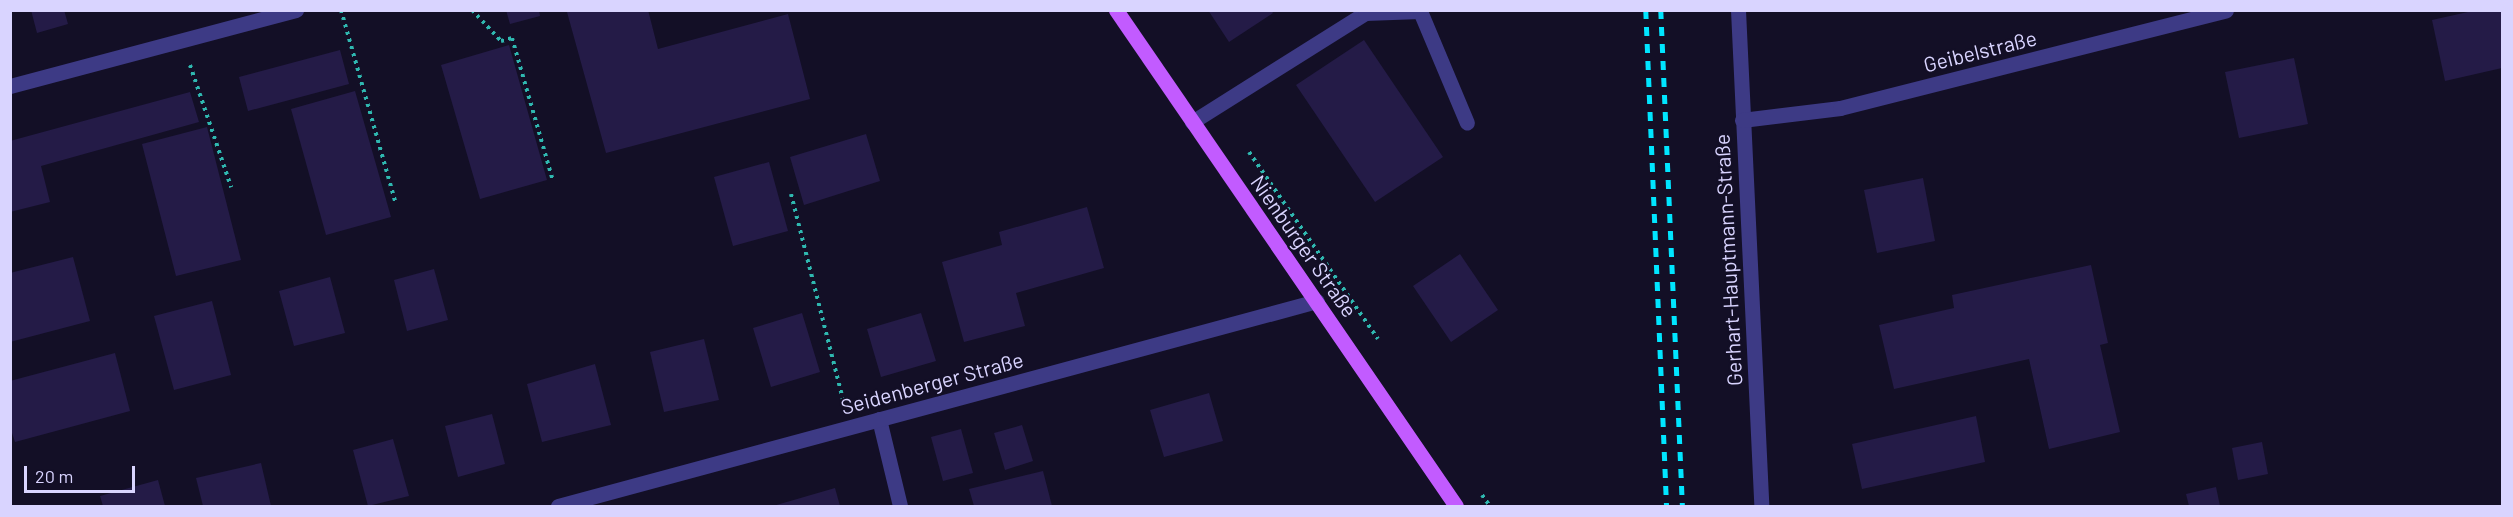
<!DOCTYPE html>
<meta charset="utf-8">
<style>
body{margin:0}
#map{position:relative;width:2513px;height:517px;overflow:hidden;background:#130f26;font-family:Barlow,sans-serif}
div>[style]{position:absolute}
.building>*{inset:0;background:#241b47}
.path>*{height:4px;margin-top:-2px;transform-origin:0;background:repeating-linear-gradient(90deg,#2fb8b0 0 3px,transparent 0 7.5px)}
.service>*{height:15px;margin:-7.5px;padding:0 7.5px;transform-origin:7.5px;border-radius:7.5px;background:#3d3a85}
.minor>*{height:15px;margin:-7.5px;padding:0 7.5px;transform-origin:7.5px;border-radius:7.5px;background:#3d3a85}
.primary>*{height:15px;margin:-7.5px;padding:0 7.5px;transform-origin:7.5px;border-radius:7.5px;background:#c25bff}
.rail>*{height:4.5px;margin-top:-2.25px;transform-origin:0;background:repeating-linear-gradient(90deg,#00e5ff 0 9px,transparent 0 17px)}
span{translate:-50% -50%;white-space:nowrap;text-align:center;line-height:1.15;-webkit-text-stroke:4.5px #130f26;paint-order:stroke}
.street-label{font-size:21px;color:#d9d4ff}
.frame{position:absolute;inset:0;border:12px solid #d9d4ff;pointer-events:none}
.scale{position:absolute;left:24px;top:466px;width:111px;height:27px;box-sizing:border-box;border:3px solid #d9d4ff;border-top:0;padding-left:8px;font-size:18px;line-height:21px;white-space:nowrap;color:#d9d4ff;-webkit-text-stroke:4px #130f26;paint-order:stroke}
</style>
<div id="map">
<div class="building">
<i style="clip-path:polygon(31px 10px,64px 10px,68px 24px,37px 33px)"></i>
<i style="clip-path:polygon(506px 10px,539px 10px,540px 16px,510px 24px)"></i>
<i style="clip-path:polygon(648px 10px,658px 49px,788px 14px,810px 99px,606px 153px,567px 12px)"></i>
<i style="clip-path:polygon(1208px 10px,1271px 10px,1273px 13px,1229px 42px)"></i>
<i style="clip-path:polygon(2477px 10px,2502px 10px,2502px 68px,2445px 81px,2432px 20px)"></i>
<i style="clip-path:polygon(1364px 40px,1443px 157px,1375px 202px,1296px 85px)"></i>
<i style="clip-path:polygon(509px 45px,547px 180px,480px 199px,441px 65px)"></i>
<i style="clip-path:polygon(340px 50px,349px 84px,248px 111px,239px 77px)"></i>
<i style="clip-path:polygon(2294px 58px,2308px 124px,2239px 138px,2225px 72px)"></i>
<i style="clip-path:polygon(355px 91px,391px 217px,326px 235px,291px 109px)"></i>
<i style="clip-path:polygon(190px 92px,199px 122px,41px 166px,50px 202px,10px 212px,10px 141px)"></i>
<i style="clip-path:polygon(207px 127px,241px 260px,176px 276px,142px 144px)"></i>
<i style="clip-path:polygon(866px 134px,880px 181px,804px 205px,790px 157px)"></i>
<i style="clip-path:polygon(769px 162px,788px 231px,733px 246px,714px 177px)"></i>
<i style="clip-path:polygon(1923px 178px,1935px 241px,1877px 253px,1864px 190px)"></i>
<i style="clip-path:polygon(1087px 207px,1104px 268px,1016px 293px,1025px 326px,964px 342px,942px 262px,1002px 245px,999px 232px)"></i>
<i style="clip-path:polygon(1460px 254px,1498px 310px,1451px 342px,1413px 286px)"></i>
<i style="clip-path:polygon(73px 257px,90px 321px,10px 342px,10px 273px)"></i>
<i style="clip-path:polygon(2091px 265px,2108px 343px,2100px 345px,2120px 432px,2049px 449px,2029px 359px,1894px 389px,1879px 325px,1954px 308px,1952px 295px)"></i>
<i style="clip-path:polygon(434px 269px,448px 320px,407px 331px,394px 280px)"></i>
<i style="clip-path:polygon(330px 277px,345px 333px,294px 346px,279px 291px)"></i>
<i style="clip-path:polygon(212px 301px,231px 375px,174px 390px,154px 316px)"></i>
<i style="clip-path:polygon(802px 313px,820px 372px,771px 387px,753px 328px)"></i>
<i style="clip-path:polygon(921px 313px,936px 361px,881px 377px,867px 329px)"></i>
<i style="clip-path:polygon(704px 339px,719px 400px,664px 412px,650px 352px)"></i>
<i style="clip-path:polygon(115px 353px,130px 411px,15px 442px,10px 427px,10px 381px)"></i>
<i style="clip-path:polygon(595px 364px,611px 425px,542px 442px,527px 384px)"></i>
<i style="clip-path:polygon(1209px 393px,1223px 441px,1164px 457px,1150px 410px)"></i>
<i style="clip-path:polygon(492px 414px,505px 464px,458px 477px,445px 426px)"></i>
<i style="clip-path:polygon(1976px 416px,1985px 462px,1862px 489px,1852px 444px)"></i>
<i style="clip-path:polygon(1022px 425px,1033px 461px,1005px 470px,994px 433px)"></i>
<i style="clip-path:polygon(961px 429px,973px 473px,943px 481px,931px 437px)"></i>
<i style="clip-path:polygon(393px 439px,409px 496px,368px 506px,353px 450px)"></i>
<i style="clip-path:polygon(2262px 442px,2268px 474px,2238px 480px,2232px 448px)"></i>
<i style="clip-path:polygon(261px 463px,271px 506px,203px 506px,196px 478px)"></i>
<i style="clip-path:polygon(1043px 471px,1052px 506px,974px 506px,969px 489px)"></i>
<i style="clip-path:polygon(158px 480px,165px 506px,103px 506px,100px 496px)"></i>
<i style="clip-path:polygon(2216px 487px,2220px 506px,2189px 506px,2186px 494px)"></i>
<i style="clip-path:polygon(835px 488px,840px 506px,773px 506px)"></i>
</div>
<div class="path">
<i style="left:341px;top:10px;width:202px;rotate:74.2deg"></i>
<i style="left:472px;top:10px;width:42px;rotate:46.9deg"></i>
<i style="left:501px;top:41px;width:11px;rotate:-15deg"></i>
<i style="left:512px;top:38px;width:149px;rotate:74deg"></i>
<i style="left:190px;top:65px;width:129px;rotate:71.4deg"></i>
<i style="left:1249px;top:152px;width:227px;rotate:55.4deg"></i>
<i style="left:791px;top:194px;width:216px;rotate:75.8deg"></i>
<i style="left:1482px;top:495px;width:14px;rotate:54deg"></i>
</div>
<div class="service">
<i style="left:1192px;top:122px;width:204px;rotate:-32.2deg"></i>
<i style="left:1365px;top:13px;width:55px;rotate:-2.1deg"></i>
<i style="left:1420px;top:11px;width:121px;rotate:67.2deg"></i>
</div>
<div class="minor">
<i style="left:1738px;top:10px;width:497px;rotate:87.3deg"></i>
<i style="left:10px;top:86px;width:296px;rotate:-14.9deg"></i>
<i style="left:1742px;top:120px;width:99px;rotate:-7deg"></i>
<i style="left:1840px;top:108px;width:398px;rotate:-14.2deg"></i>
<i style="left:879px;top:419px;width:89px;rotate:76.4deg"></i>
<i style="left:558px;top:506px;width:786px;rotate:-15.11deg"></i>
</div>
<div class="primary">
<i style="left:1116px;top:10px;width:601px;rotate:55.57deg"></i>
</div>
<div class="rail">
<i style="left:1646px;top:10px;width:496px;rotate:87.6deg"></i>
<i style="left:1661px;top:10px;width:496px;rotate:87.5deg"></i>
</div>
<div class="street-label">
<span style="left:1980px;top:51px;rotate:-14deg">Geibelstraße</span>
<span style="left:1304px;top:246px;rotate:55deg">Nienburger Straße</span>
<span style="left:1728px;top:260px;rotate:-93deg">Gerhart-Hauptmann-Straße</span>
<span style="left:932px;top:383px;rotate:-15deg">Seidenberger Straße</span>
</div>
<div class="frame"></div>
<div class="scale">20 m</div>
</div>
